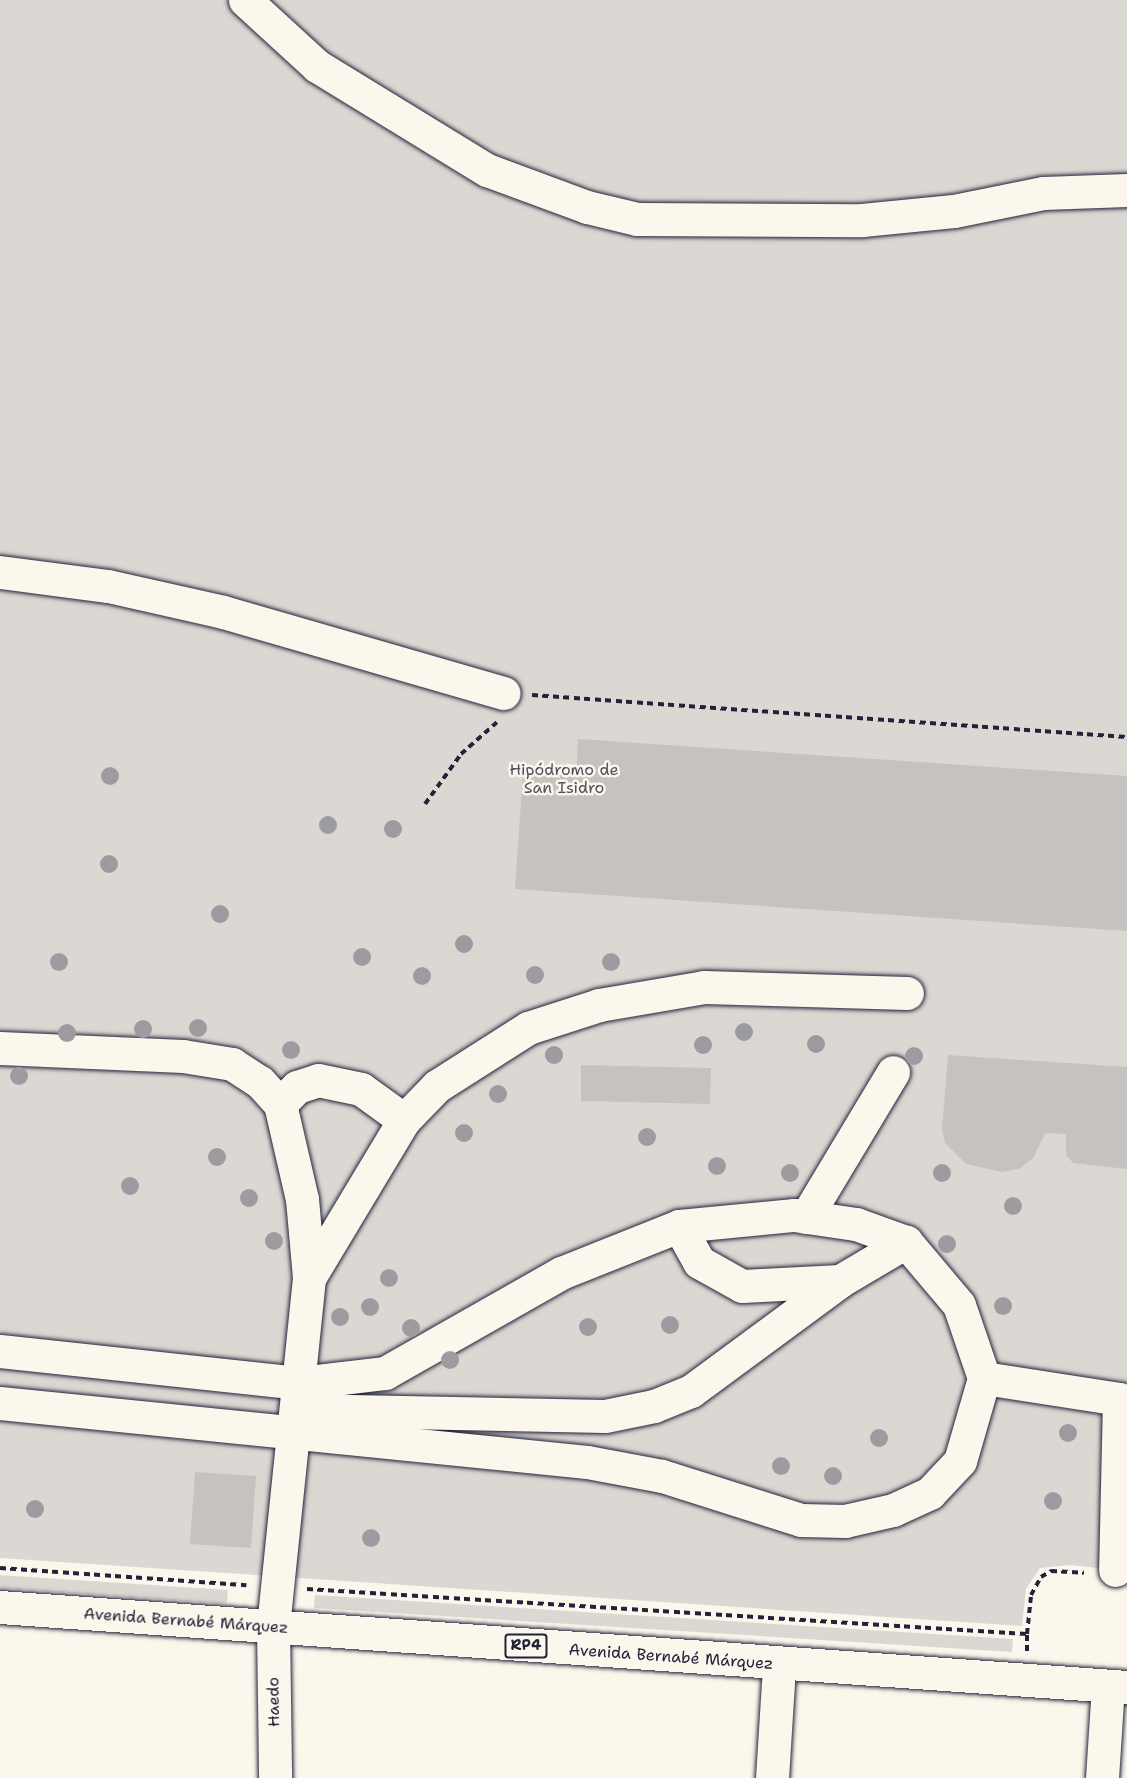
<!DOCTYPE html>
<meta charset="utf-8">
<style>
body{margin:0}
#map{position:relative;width:1127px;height:1778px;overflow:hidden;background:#fbf7ec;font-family:"Shantell Sans",sans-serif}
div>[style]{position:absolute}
.green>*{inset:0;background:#dbd8d3}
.building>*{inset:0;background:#c6c2c0}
.path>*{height:4px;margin-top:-2px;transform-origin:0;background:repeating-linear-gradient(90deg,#22223b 0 6px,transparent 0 10.5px)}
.roads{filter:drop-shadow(0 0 2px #22223b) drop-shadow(0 0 2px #22223b)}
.minor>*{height:33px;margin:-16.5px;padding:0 16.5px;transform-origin:16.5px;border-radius:16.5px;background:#fbf7ec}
.major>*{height:33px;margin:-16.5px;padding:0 16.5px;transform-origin:16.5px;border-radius:16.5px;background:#fbf7ec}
.trees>*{width:18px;height:18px;margin:-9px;border-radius:50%;background:#9d9ba0}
span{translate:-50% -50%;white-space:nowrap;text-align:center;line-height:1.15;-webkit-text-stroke:5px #fbf7ec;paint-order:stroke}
.shield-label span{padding:2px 4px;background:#fbf7ec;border:2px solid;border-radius:4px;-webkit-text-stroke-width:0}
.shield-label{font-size:15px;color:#22223b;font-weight:700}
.park-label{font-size:16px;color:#505061}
.street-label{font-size:16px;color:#22223b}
</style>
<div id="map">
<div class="green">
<i style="clip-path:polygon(0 0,1127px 0,1127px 1571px,1069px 1565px,1040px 1568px,1026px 1589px,1022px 1626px,0 1558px)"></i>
<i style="clip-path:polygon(0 1575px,228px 1590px,227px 1604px,0 1588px)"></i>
<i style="clip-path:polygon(315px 1595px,1013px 1639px,1012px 1652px,314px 1608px)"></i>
</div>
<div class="building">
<i style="clip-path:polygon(578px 739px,1127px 776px,1127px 931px,515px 889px,523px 772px,576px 776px)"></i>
<i style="clip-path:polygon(948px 1055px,1127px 1067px,1127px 1169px,1073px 1163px,1066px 1155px,1066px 1134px,1045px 1133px,1034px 1157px,1019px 1169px,1002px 1172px,966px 1164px,945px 1143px,942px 1129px)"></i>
<i style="clip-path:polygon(581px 1065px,711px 1068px,710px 1104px,581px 1101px)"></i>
<i style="clip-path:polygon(195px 1472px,256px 1476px,251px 1548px,190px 1544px)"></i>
</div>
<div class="path">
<i style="left:532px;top:695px;width:596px;rotate:4.04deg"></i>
<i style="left:425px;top:804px;width:62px;rotate:-54.2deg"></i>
<i style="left:461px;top:754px;width:48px;rotate:-41.6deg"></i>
<i style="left:0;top:1568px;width:247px;rotate:4deg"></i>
<i style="left:307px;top:1589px;width:721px;rotate:3.58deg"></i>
<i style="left:1027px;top:1634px;width:39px;rotate:-84deg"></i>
<i style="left:1031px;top:1595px;width:21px;rotate:-61deg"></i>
<i style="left:1041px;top:1577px;width:12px;rotate:-31deg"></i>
<i style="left:1051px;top:1571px;width:33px;rotate:3deg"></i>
<i style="left:1027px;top:1651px;width:17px;rotate:-90deg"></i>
</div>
<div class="roads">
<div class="minor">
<i style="left:245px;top:0;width:98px;rotate:42.5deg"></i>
<i style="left:317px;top:66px;width:199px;rotate:31.5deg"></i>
<i style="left:487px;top:170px;width:107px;rotate:20.3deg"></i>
<i style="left:587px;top:207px;width:51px;rotate:13.5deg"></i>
<i style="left:637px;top:219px;width:225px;rotate:0.3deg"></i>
<i style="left:862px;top:220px;width:92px;rotate:-5.6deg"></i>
<i style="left:954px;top:211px;width:91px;rotate:-11.4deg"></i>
<i style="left:1043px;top:193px;width:84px;rotate:-2deg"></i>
<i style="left:0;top:572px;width:109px;rotate:7.4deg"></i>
<i style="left:108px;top:586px;width:118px;rotate:12.7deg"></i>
<i style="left:223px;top:612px;width:292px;rotate:16.1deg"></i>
<i style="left:0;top:1048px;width:183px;rotate:2.5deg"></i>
<i style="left:183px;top:1056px;width:50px;rotate:9.3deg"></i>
<i style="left:232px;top:1064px;width:33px;rotate:33deg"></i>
<i style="left:260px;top:1082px;width:30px;rotate:48deg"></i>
<i style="left:280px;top:1104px;width:98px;rotate:77deg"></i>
<i style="left:302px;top:1199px;width:79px;rotate:84.9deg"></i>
<i style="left:309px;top:1278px;width:351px;rotate:95.9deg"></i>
<i style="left:273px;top:1627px;width:151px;rotate:89.2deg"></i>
<i style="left:280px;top:1104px;width:24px;rotate:-45deg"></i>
<i style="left:297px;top:1087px;width:22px;rotate:-18deg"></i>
<i style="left:318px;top:1080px;width:44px;rotate:11.8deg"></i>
<i style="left:361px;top:1089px;width:53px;rotate:35.8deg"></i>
<i style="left:806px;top:1217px;width:169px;rotate:-59deg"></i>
<i style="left:679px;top:1226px;width:41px;rotate:60.9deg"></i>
<i style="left:699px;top:1262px;width:49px;rotate:29.2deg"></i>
<i style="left:742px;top:1286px;width:98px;rotate:-2.9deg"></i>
<i style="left:309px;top:1278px;width:184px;rotate:-59deg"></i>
<i style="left:404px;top:1120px;width:47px;rotate:-45.9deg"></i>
<i style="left:437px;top:1086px;width:108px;rotate:-32.5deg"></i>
<i style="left:528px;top:1028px;width:75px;rotate:-17.9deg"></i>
<i style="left:599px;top:1005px;width:107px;rotate:-9.7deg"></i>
<i style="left:704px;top:987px;width:203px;rotate:1.7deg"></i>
<i style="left:0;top:1351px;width:302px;rotate:6.1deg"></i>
<i style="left:300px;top:1383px;width:86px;rotate:-6.7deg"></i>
<i style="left:385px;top:1373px;width:202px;rotate:-29.6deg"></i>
<i style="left:561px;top:1273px;width:127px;rotate:-21.7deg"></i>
<i style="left:679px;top:1226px;width:116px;rotate:-5.5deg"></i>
<i style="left:794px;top:1215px;width:63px;rotate:8.3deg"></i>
<i style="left:856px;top:1224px;width:53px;rotate:19.8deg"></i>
<i style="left:906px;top:1242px;width:82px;rotate:49.9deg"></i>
<i style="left:959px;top:1305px;width:77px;rotate:71.1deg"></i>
<i style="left:984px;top:1378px;width:86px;rotate:106.1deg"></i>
<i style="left:960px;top:1461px;width:44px;rotate:133.2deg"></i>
<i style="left:930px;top:1493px;width:41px;rotate:155.3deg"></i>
<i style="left:893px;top:1510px;width:49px;rotate:167.1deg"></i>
<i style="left:845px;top:1521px;width:44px;rotate:-178.7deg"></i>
<i style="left:801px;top:1520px;width:146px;rotate:-162.4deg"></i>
<i style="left:662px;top:1476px;width:76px;rotate:-169.4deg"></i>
<i style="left:587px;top:1462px;width:590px;rotate:-174.26deg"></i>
<i style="left:984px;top:1378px;width:137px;rotate:8.8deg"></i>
<i style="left:1119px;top:1399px;width:171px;rotate:91.3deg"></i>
<i style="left:297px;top:1410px;width:308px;rotate:1.1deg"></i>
<i style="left:605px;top:1416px;width:50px;rotate:-11.5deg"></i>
<i style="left:654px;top:1406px;width:40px;rotate:-22deg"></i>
<i style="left:691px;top:1391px;width:185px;rotate:-36.4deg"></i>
<i style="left:840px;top:1281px;width:77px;rotate:-30.6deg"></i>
<i style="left:772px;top:1778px;width:112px;rotate:-86.4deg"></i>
<i style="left:1102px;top:1778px;width:92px;rotate:-86.3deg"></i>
</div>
<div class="major">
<i style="left:0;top:1607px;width:1130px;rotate:4.06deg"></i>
</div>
</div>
<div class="trees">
<i style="left:110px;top:776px"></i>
<i style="left:328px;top:825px"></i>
<i style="left:393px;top:829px"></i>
<i style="left:109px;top:864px"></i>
<i style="left:220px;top:914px"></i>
<i style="left:464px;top:944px"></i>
<i style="left:362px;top:957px"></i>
<i style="left:59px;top:962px"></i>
<i style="left:611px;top:962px"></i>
<i style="left:535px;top:975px"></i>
<i style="left:422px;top:976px"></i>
<i style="left:198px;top:1028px"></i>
<i style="left:143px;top:1029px"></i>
<i style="left:744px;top:1032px"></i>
<i style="left:67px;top:1033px"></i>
<i style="left:816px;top:1044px"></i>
<i style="left:703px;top:1045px"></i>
<i style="left:291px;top:1050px"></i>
<i style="left:554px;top:1055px"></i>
<i style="left:914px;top:1056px"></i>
<i style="left:19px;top:1076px"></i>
<i style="left:498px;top:1094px"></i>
<i style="left:464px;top:1133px"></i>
<i style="left:647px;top:1137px"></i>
<i style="left:217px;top:1157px"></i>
<i style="left:717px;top:1166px"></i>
<i style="left:790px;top:1173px"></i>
<i style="left:942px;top:1173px"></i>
<i style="left:130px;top:1186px"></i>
<i style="left:249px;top:1198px"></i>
<i style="left:1013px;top:1206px"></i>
<i style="left:274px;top:1241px"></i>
<i style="left:947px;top:1244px"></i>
<i style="left:389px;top:1278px"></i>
<i style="left:1003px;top:1306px"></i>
<i style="left:370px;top:1307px"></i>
<i style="left:340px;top:1317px"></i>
<i style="left:670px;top:1325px"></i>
<i style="left:588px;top:1327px"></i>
<i style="left:411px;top:1328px"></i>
<i style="left:450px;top:1360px"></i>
<i style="left:1068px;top:1433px"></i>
<i style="left:879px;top:1438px"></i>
<i style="left:781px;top:1466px"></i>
<i style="left:833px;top:1476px"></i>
<i style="left:1053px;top:1501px"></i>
<i style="left:35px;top:1509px"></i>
<i style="left:371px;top:1538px"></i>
</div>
<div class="shield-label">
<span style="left:526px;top:1646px">RP4</span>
</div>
<div class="park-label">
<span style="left:564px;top:779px">Hipódromo de<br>San Isidro</span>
</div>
<div class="street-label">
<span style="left:186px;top:1621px;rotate:4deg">Avenida Bernabé Márquez</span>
<span style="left:671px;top:1657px;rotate:4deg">Avenida Bernabé Márquez</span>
<span style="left:274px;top:1702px;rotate:-91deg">Haedo</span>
</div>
</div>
